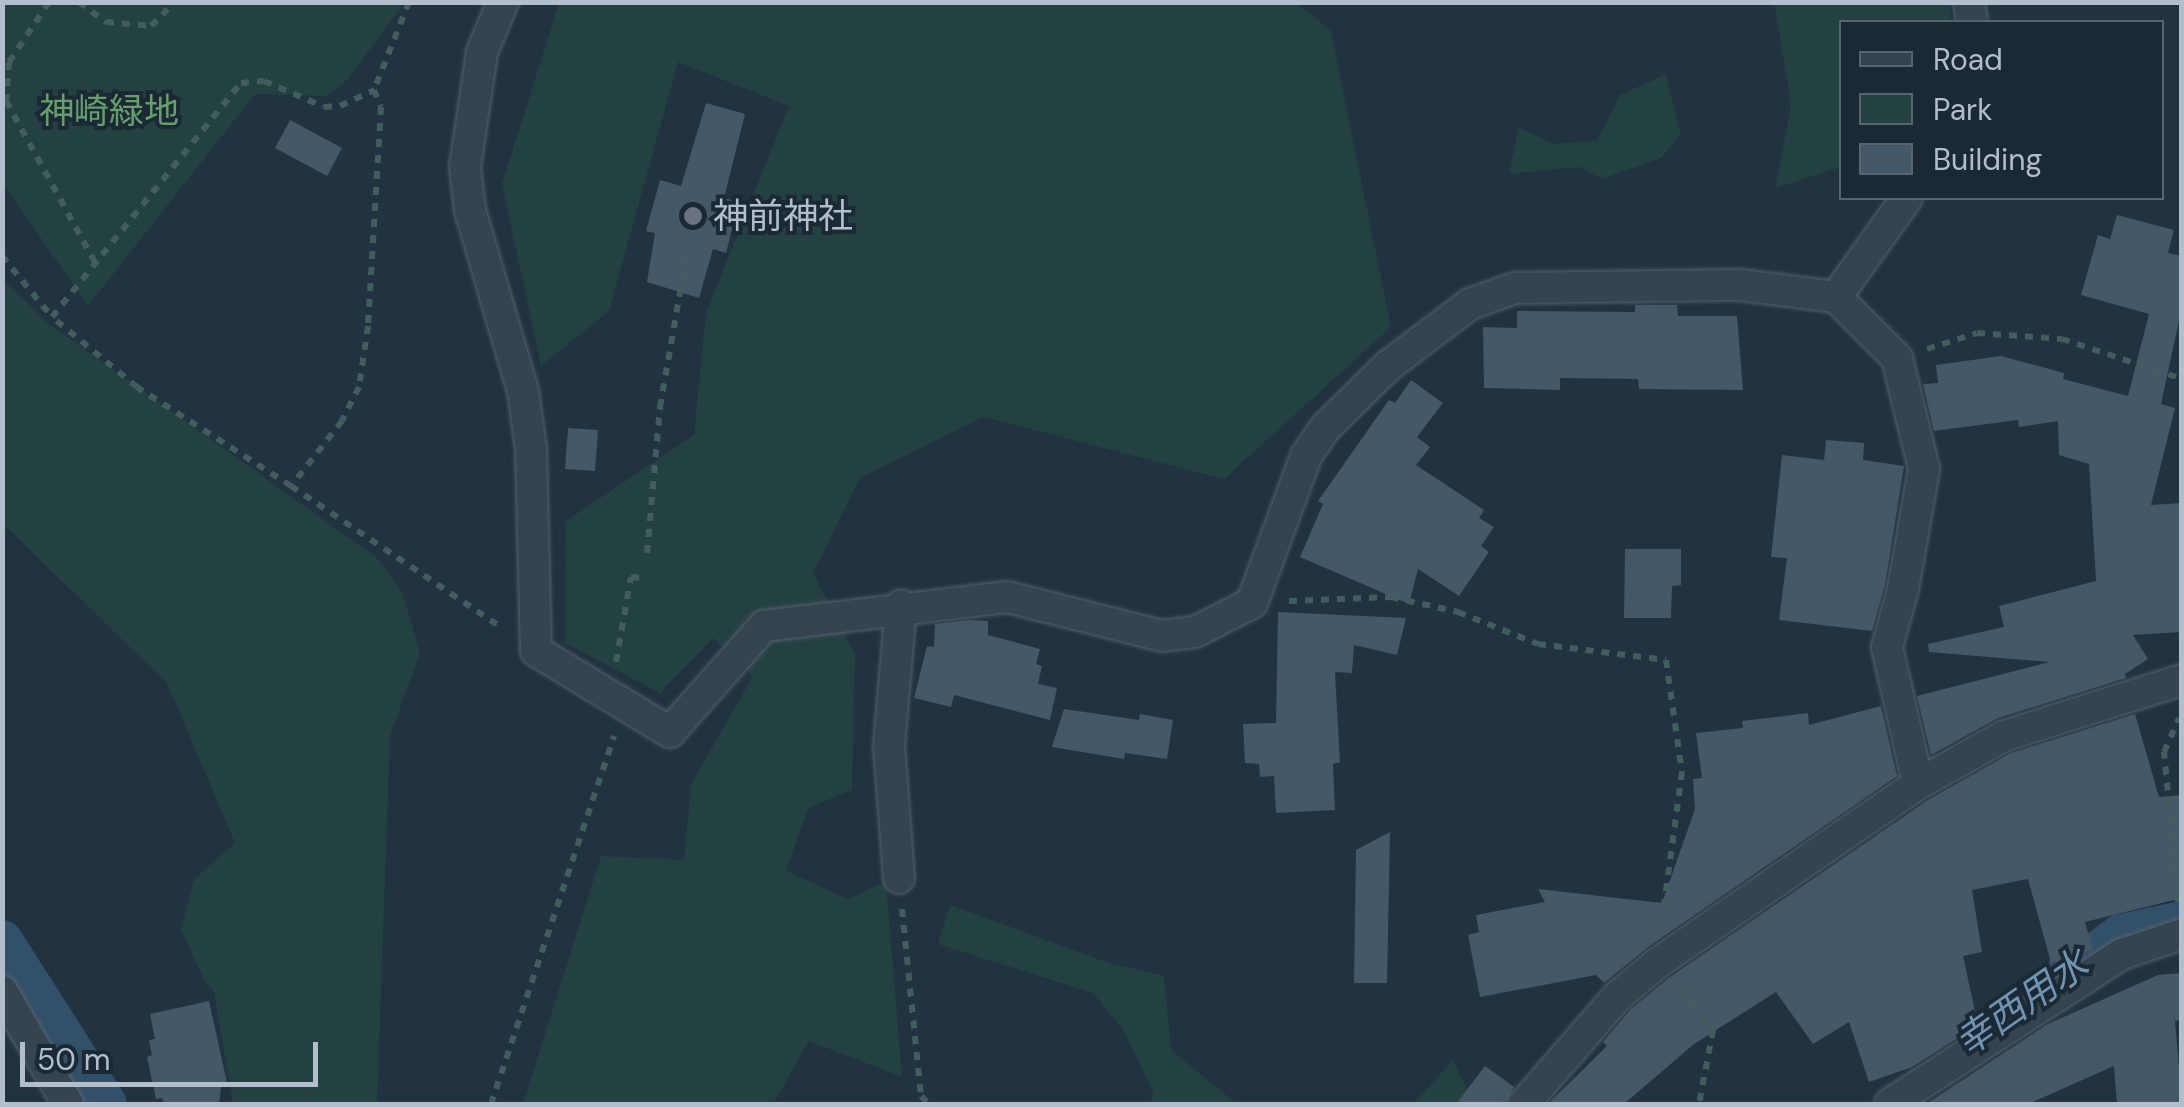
<!DOCTYPE html>
<meta charset="utf-8">
<style>
body{margin:0}
#map{position:relative;width:2184px;height:1107px;overflow:hidden;background:#213240;font-family:"DM Sans","Noto Sans JP",sans-serif}
div>[style]{position:absolute}
.green>*{inset:0;background:#244141}
.canal>*{height:42px;margin:-21px;padding:0 21px;transform-origin:21px;border-radius:21px;background:#335069}
.building>*{inset:0;background:#455867}
.path>*{height:6px;margin-top:-3px;transform-origin:0;background:repeating-linear-gradient(90deg,#425d5d 0 8px,transparent 0 16px)}
.roads{filter:drop-shadow(0 0 2px #54616e) drop-shadow(0 0 2px #54616e)}
.minor>*{height:30px;margin:-15px;padding:0 15px;transform-origin:15px;border-radius:15px;background:#364450}
.dots>*{width:28px;height:28px;translate:-50% -50%;box-sizing:border-box;border:5px solid #1b2935;border-radius:50%}
span{translate:-50% -50%;white-space:nowrap;text-align:center;line-height:1.15;-webkit-text-stroke:8px #1b2935;paint-order:stroke}
.park-label{font-size:35px;color:#669e6d}
.poi-label{font-size:35px;color:#b2becb}
.left{translate:0 -50%;text-align:left}
.water-label{font-size:38px;color:#6f93b1;font-style:italic}
.frame{position:absolute;inset:0;border:5px solid #b2becb;pointer-events:none}
.legend{position:absolute;left:1839px;top:20px;width:325px;height:180px;box-sizing:border-box;background:#1b2935;border:2px solid #576571;margin:0;padding:12px 18px;list-style:none;font-size:30px;color:#b2becb}
.legend li{display:flex;align-items:center;gap:20px;height:50px}
.legend b{width:50px;border:2px solid #576571}
.scale{position:absolute;left:20px;top:1042px;width:298px;height:45px;box-sizing:border-box;border:5px solid #b2becb;border-top:0;padding-left:12px;font-size:30px;line-height:35px;white-space:nowrap;color:#b2becb;-webkit-text-stroke:8px #1b2935;paint-order:stroke}
</style>
<div id="map">
<div class="green">
<i style="clip-path:polygon(1296px 2px,1331px 31px,1391px 327px,1224px 479px,984px 417px,860px 478px,813px 573px,855px 655px,852px 790px,808px 808px,786px 871px,848px 899px,886px 881px,902px 1077px,809px 1041px,773px 1104px,523px 1104px,601px 856px,684px 860px,691px 784px,753px 676px,713px 638px,660px 693px,565px 643px,566px 521px,694px 435px,706px 314px,789px 106px,678px 62px,609px 311px,541px 366px,502px 184px,559px 3px)"></i>
<i style="clip-path:polygon(2px 3px,3px 2px,404px 3px,348px 79px,327px 96px,255px 94px,88px 306px,3px 184px)"></i>
<i style="clip-path:polygon(1774px 3px,1949px 3px,1951px 22px,1842px 22px,1841px 167px,1775px 188px,1791px 105px)"></i>
<i style="clip-path:polygon(1666px 74px,1681px 134px,1661px 158px,1602px 179px,1579px 167px,1509px 174px,1518px 127px,1554px 144px,1597px 140px,1620px 95px)"></i>
<i style="clip-path:polygon(2px 278px,48px 323px,377px 558px,402px 592px,420px 653px,390px 736px,377px 1104px,233px 1104px,214px 992px,204px 980px,181px 930px,194px 879px,235px 843px,167px 683px,3px 524px)"></i>
<i style="clip-path:polygon(950px 905px,1109px 963px,1164px 976px,1171px 1050px,1237px 1104px,1151px 1104px,1153px 1092px,1124px 1031px,1093px 993px,938px 944px)"></i>
<i style="clip-path:polygon(1453px 1059px,1473px 1104px,1414px 1104px)"></i>
</div>
<div class="canal">
<i style="left:2px;top:941px;width:193px;rotate:57.5deg"></i>
<i style="left:2054px;top:984px;width:83px;rotate:-36.2deg"></i>
<i style="left:2121px;top:935px;width:62px;rotate:-12deg"></i>
</div>
<div class="building">
<i style="clip-path:polygon(706px 103px,745px 114px,724px 198px,739px 202px,726px 253px,713px 249px,699px 298px,647px 282px,655px 233px,646px 231px,660px 180px,681px 186px)"></i>
<i style="clip-path:polygon(290px 120px,342px 148px,327px 176px,275px 148px)"></i>
<i style="clip-path:polygon(2117px 215px,2174px 230px,2168px 253px,2182px 256px,2182px 307px,2161px 404px,2175px 408px,2151px 505px,2182px 503px,2182px 632px,2133px 635px,2148px 659px,2125px 674px,2126px 678px,1998px 718px,1931px 755px,1917px 696px,2050px 662px,1929px 652px,1928px 644px,2004px 627px,1999px 606px,2096px 581px,2089px 464px,2059px 455px,2058px 421px,2019px 427px,2018px 420px,1934px 431px,1923px 384px,1938px 383px,1936px 365px,2001px 356px,2064px 373px,2063px 379px,2128px 396px,2149px 314px,2081px 295px,2098px 235px,2110px 239px)"></i>
<i style="clip-path:polygon(1635px 305px,1677px 305px,1678px 316px,1737px 316px,1743px 390px,1639px 389px,1638px 379px,1560px 378px,1560px 390px,1484px 388px,1483px 327px,1517px 328px,1517px 311px,1635px 312px)"></i>
<i style="clip-path:polygon(1411px 380px,1443px 403px,1417px 437px,1430px 447px,1416px 465px,1484px 510px,1479px 518px,1494px 527px,1481px 546px,1489px 552px,1459px 596px,1418px 569px,1409px 604px,1300px 557px,1323px 504px,1318px 501px,1389px 400px,1395px 403px)"></i>
<i style="clip-path:polygon(568px 428px,598px 430px,595px 471px,565px 469px)"></i>
<i style="clip-path:polygon(1826px 440px,1864px 443px,1863px 460px,1904px 466px,1885px 585px,1872px 631px,1779px 620px,1787px 558px,1771px 557px,1782px 455px,1824px 460px)"></i>
<i style="clip-path:polygon(1625px 549px,1681px 549px,1681px 585px,1672px 586px,1671px 618px,1624px 618px)"></i>
<i style="clip-path:polygon(1278px 612px,1406px 618px,1397px 655px,1354px 645px,1352px 673px,1335px 672px,1340px 762px,1333px 764px,1335px 810px,1276px 813px,1274px 776px,1260px 777px,1259px 764px,1245px 763px,1243px 724px,1276px 723px)"></i>
<i style="clip-path:polygon(969px 620px,988px 621px,988px 635px,1040px 649px,1036px 664px,1042px 666px,1038px 684px,1057px 688px,1050px 720px,954px 695px,951px 707px,914px 698px,927px 646px,934px 647px,935px 624px)"></i>
<i style="clip-path:polygon(1881px 706px,1897px 776px,1648px 947px,1604px 983px,1596px 975px,1480px 997px,1468px 935px,1479px 932px,1476px 915px,1545px 902px,1538px 889px,1662px 903px,1695px 809px,1693px 779px,1702px 778px,1696px 733px,1743px 728px,1742px 721px,1808px 713px,1809px 725px)"></i>
<i style="clip-path:polygon(1064px 709px,1139px 720px,1140px 714px,1173px 720px,1167px 759px,1125px 753px,1124px 759px,1052px 747px)"></i>
<i style="clip-path:polygon(2135px 714px,2159px 797px,2182px 795px,2182px 898px,2085px 922px,2093px 950px,2051px 963px,2028px 879px,1972px 890px,1982px 952px,1963px 956px,1978px 1025px,1912px 1067px,1869px 1082px,1849px 1022px,1813px 1044px,1776px 992px,1694px 1044px,1624px 1104px,1548px 1104px,1607px 1046px,1603px 1042px,1631px 1009px,1670px 977px,1928px 800px,2011px 753px)"></i>
<i style="clip-path:polygon(1390px 832px,1387px 983px,1354px 983px,1356px 850px)"></i>
<i style="clip-path:polygon(2182px 973px,2182px 1020px,2175px 1021px,2182px 1104px,2117px 1104px,2114px 1066px,2028px 1104px,1926px 1104px,2048px 1024px,2158px 975px)"></i>
<i style="clip-path:polygon(209px 1001px,228px 1087px,221px 1087px,219px 1104px,164px 1104px,162px 1098px,156px 1099px,147px 1057px,152px 1055px,149px 1040px,155px 1039px,150px 1014px)"></i>
<i style="clip-path:polygon(1485px 1066px,1514px 1087px,1506px 1104px,1456px 1104px)"></i>
</div>
<div class="path">
<i style="left:49px;top:2px;width:72px;rotate:123.7deg"></i>
<i style="left:9px;top:62px;width:39px;rotate:94deg"></i>
<i style="left:6px;top:101px;width:184px;rotate:61.1deg"></i>
<i style="left:79px;top:2px;width:34px;rotate:37deg"></i>
<i style="left:106px;top:22px;width:45px;rotate:5.1deg"></i>
<i style="left:151px;top:26px;width:34px;rotate:-45deg"></i>
<i style="left:409px;top:2px;width:95px;rotate:111.7deg"></i>
<i style="left:374px;top:90px;width:18px;rotate:68deg"></i>
<i style="left:381px;top:107px;width:219px;rotate:93.4deg"></i>
<i style="left:368px;top:326px;width:62px;rotate:98.4deg"></i>
<i style="left:359px;top:387px;width:38px;rotate:117deg"></i>
<i style="left:342px;top:421px;width:83px;rotate:128.1deg"></i>
<i style="left:291px;top:486px;width:254px;rotate:33.9deg"></i>
<i style="left:2px;top:256px;width:79px;rotate:50.7deg"></i>
<i style="left:1927px;top:349px;width:52px;rotate:-17.7deg"></i>
<i style="left:1977px;top:333px;width:85px;rotate:4deg"></i>
<i style="left:2062px;top:339px;width:126px;rotate:18.4deg"></i>
<i style="left:291px;top:486px;width:183px;rotate:-147.3deg"></i>
<i style="left:137px;top:387px;width:110px;rotate:-140.5deg"></i>
<i style="left:52px;top:317px;width:301px;rotate:-51.1deg"></i>
<i style="left:241px;top:83px;width:23px;rotate:-5deg"></i>
<i style="left:264px;top:81px;width:65px;rotate:23.4deg"></i>
<i style="left:324px;top:107px;width:16px;rotate:-4deg"></i>
<i style="left:340px;top:106px;width:38px;rotate:-25deg"></i>
<i style="left:647px;top:553px;width:147px;rotate:-84.9deg"></i>
<i style="left:660px;top:407px;width:151px;rotate:-80.1deg"></i>
<i style="left:1289px;top:601px;width:102px;rotate:-2.2deg"></i>
<i style="left:1391px;top:597px;width:69px;rotate:12.6deg"></i>
<i style="left:1458px;top:612px;width:86px;rotate:21.8deg"></i>
<i style="left:1538px;top:644px;width:129px;rotate:7.1deg"></i>
<i style="left:1666px;top:660px;width:113px;rotate:81.9deg"></i>
<i style="left:1682px;top:772px;width:148px;rotate:97.7deg"></i>
<i style="left:616px;top:662px;width:86px;rotate:-80deg"></i>
<i style="left:631px;top:577px;width:12px;rotate:5deg"></i>
<i style="left:2178px;top:902px;width:151px;rotate:-95.3deg"></i>
<i style="left:2164px;top:752px;width:37px;rotate:-66deg"></i>
<i style="left:902px;top:909px;width:188px;rotate:84.2deg"></i>
<i style="left:921px;top:1096px;width:11px;rotate:45deg"></i>
<i style="left:1680px;top:989px;width:53px;rotate:51.2deg"></i>
<i style="left:1713px;top:1030px;width:75px;rotate:100.7deg"></i>
<i style="left:491px;top:1104px;width:388px;rotate:-71.5deg"></i>
</div>
<div class="roads">
<div class="minor">
<i style="left:503px;top:2px;width:54px;rotate:112.8deg"></i>
<i style="left:482px;top:52px;width:116px;rotate:98.4deg"></i>
<i style="left:465px;top:167px;width:43px;rotate:83.4deg"></i>
<i style="left:470px;top:210px;width:189px;rotate:73.7deg"></i>
<i style="left:523px;top:391px;width:59px;rotate:82.1deg"></i>
<i style="left:531px;top:449px;width:202px;rotate:88.6deg"></i>
<i style="left:536px;top:651px;width:157px;rotate:31.2deg"></i>
<i style="left:670px;top:732px;width:142px;rotate:-48.4deg"></i>
<i style="left:764px;top:626px;width:245px;rotate:-6.8deg"></i>
<i style="left:1007px;top:597px;width:160px;rotate:14.1deg"></i>
<i style="left:1162px;top:636px;width:33px;rotate:-7deg"></i>
<i style="left:1195px;top:632px;width:64px;rotate:-27deg"></i>
<i style="left:1252px;top:603px;width:157px;rotate:-69.8deg"></i>
<i style="left:1306px;top:456px;width:34px;rotate:-56deg"></i>
<i style="left:1325px;top:428px;width:88px;rotate:-44.5deg"></i>
<i style="left:1388px;top:366px;width:103px;rotate:-37.1deg"></i>
<i style="left:1470px;top:304px;width:48px;rotate:-19.6deg"></i>
<i style="left:1515px;top:288px;width:226px;rotate:-0.8deg"></i>
<i style="left:1741px;top:285px;width:96px;rotate:7.2deg"></i>
<i style="left:1836px;top:297px;width:86px;rotate:45deg"></i>
<i style="left:1897px;top:358px;width:114px;rotate:76.3deg"></i>
<i style="left:1924px;top:469px;width:122px;rotate:99.9deg"></i>
<i style="left:1903px;top:589px;width:60px;rotate:105.4deg"></i>
<i style="left:1887px;top:647px;width:140px;rotate:77.2deg"></i>
<i style="left:1969px;top:2px;width:20px;rotate:81deg"></i>
<i style="left:1836px;top:297px;width:122px;rotate:-54.4deg"></i>
<i style="left:899px;top:878px;width:132px;rotate:-94.3deg"></i>
<i style="left:889px;top:746px;width:141px;rotate:-85.1deg"></i>
<i style="left:2px;top:991px;width:131px;rotate:59.7deg"></i>
<i style="left:1524px;top:1104px;width:143px;rotate:-49deg"></i>
<i style="left:1618px;top:996px;width:53px;rotate:-39.7deg"></i>
<i style="left:1659px;top:962px;width:314px;rotate:-34.5deg"></i>
<i style="left:1918px;top:784px;width:98px;rotate:-29.2deg"></i>
<i style="left:2004px;top:736px;width:187px;rotate:-17.5deg"></i>
<i style="left:1890px;top:1104px;width:276px;rotate:-32.9deg"></i>
<i style="left:2122px;top:954px;width:63px;rotate:-18.4deg"></i>
</div>
</div>
<div class="dots">
<i style="left:693px;top:216px;background:#6b7280"></i>
</div>
<div class="park-label">
<span style="left:109px;top:111px">神崎緑地</span>
</div>
<div class="poi-label">
<span class="left" style="left:713px;top:216px">神前神社</span>
</div>
<div class="water-label">
<span style="left:2022px;top:1004px;rotate:-35deg">幸西用水</span>
</div>
<div class="frame"></div>
<ul class="legend">
<li><b style="height:12px;background:#364450"></b>Road</li>
<li><b style="height:28px;background:#244141"></b>Park</li>
<li><b style="height:28px;background:#455867"></b>Building</li>
</ul>
<div class="scale">50 m</div>
</div>
